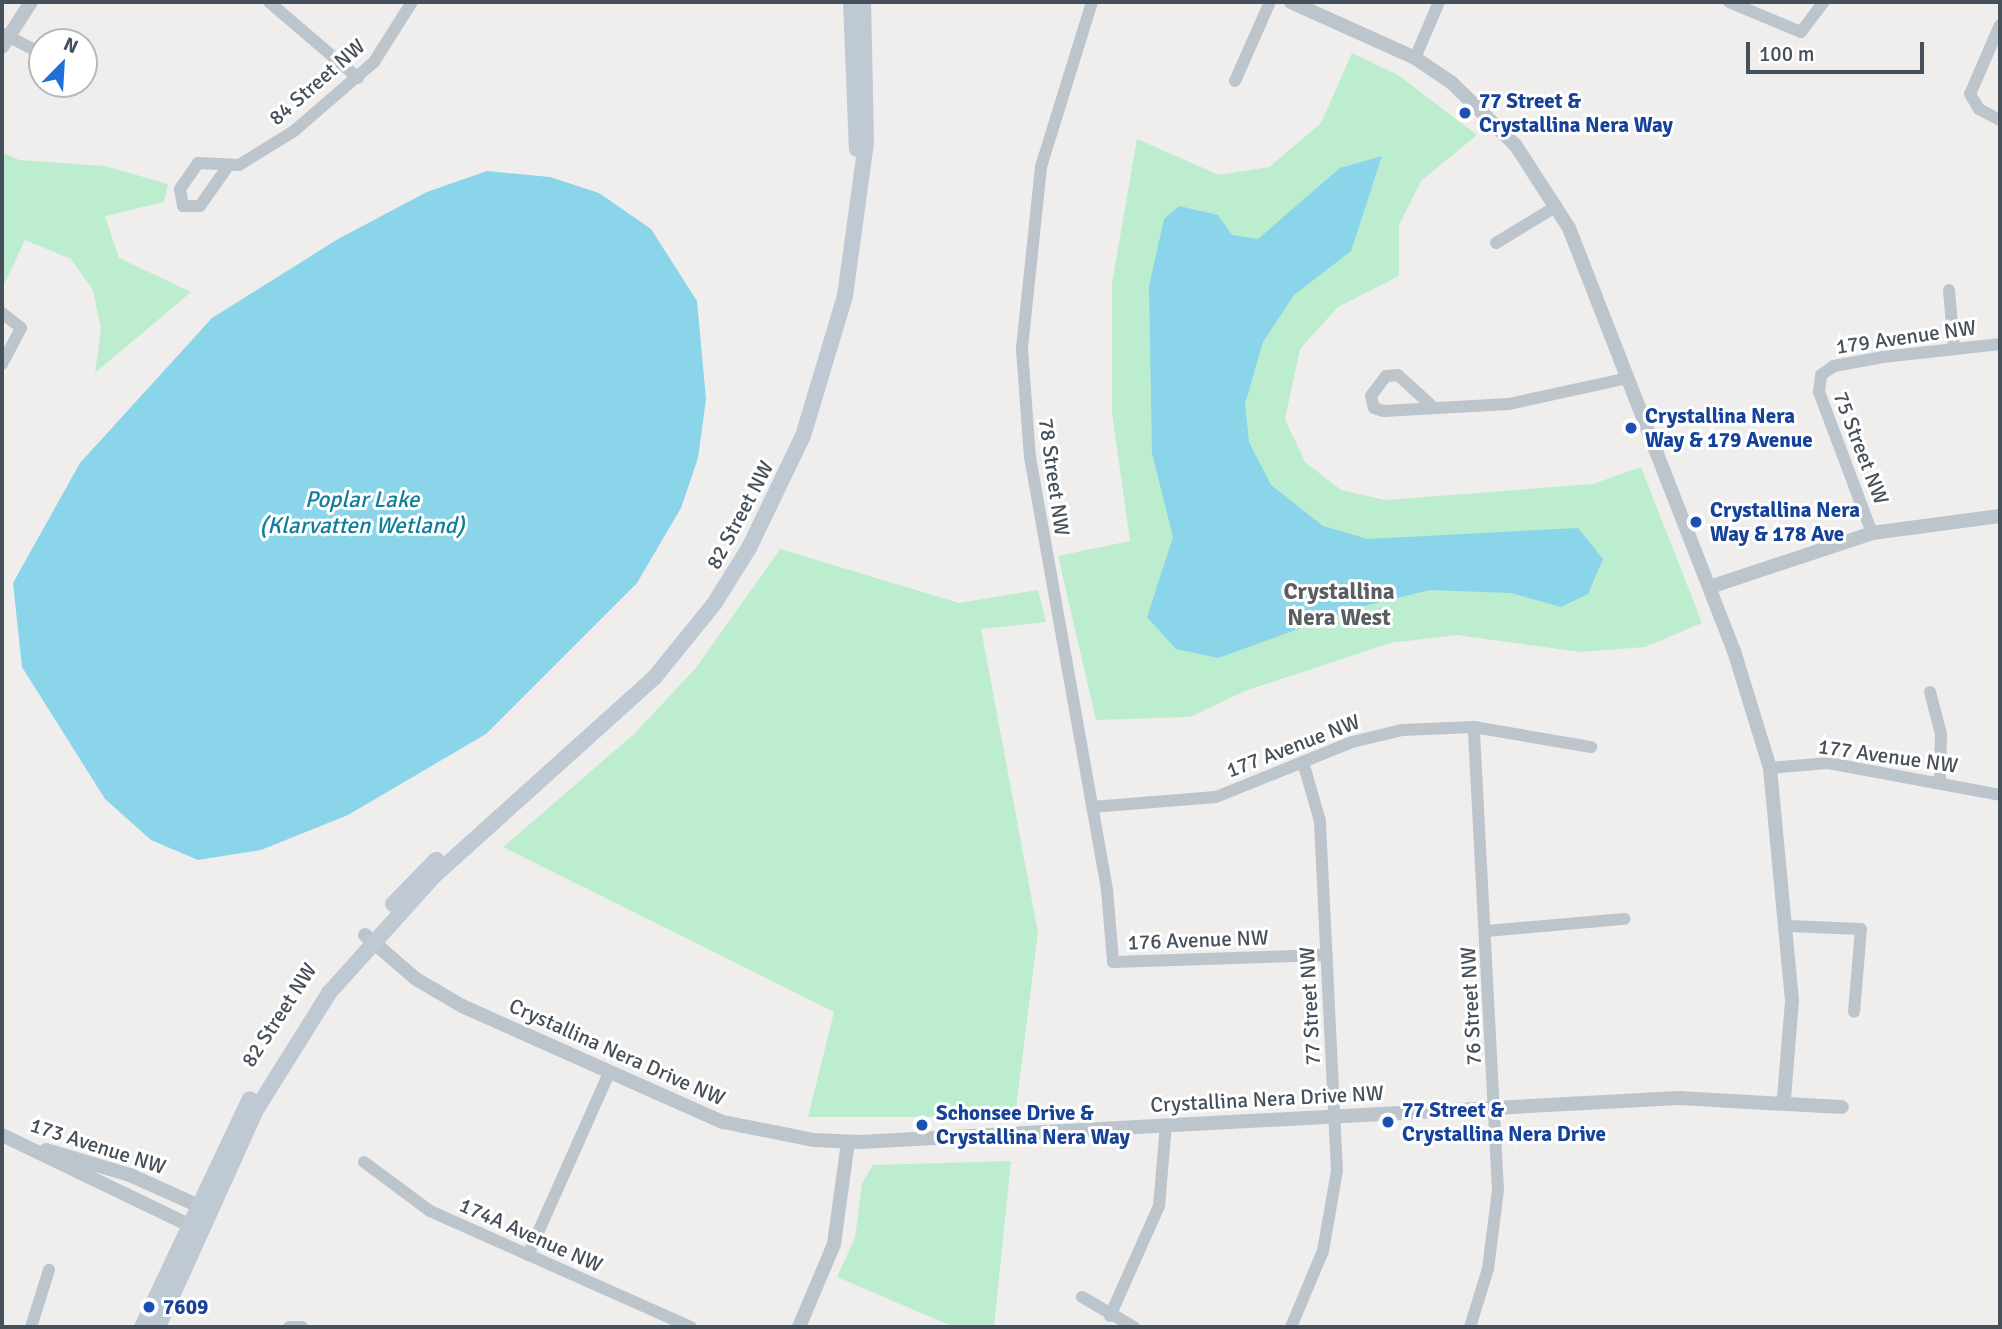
<!DOCTYPE html>
<style>
body{margin:0}
#map{position:relative;width:2002px;height:1329px;overflow:hidden;background:#f0eded;font-family:Signika,sans-serif}
div>[style]{position:absolute}
.green>*{inset:0;background:#bcedcf}
.water>*{inset:0;background:#8ad5e9}
.minor>*{height:12px;margin:-6px;padding:0 6px;transform-origin:6px;border-radius:6px;background:#bcc5cc}
.tertiary>*{height:14px;margin:-7px;padding:0 7px;transform-origin:7px;border-radius:7px;background:#bcc5cc}
.secondary>*{height:16px;margin:-8px;padding:0 8px;transform-origin:8px;border-radius:8px;background:#bec9d4}
.dots>*{width:19px;height:19px;translate:-50% -50%;box-sizing:border-box;border:4px solid #fff;border-radius:50%}
span{translate:-50% -50%;white-space:nowrap;text-align:center;line-height:1.15;-webkit-text-stroke:6px #fff;paint-order:stroke}
.street-label{font-size:21px;color:#46505a}
.transit-label{font-size:21px;color:#164399;font-weight:700}
.left{translate:0 -50%;text-align:left}
.water-label{font-size:23px;color:#107e9b;font-style:italic}
.neighbourhood-label{font-size:23px;color:#5a5d62;font-weight:700}
.frame{position:absolute;inset:0;border:4px solid #46505a;pointer-events:none}
.north{position:absolute;left:28px;top:28px;width:70px;height:70px;box-sizing:border-box;background:#fff;border:2px solid #b5b9bd;border-radius:50%;rotate:24deg;font-size:19px;font-weight:700;line-height:28px;text-align:center;color:#46505a}
.north::after{content:'';display:block;margin:auto;width:24px;height:32px;background:#1e70d8;clip-path:polygon(50% 0,100% 100%,50% 72%,0 100%)}
.scale{position:absolute;left:1746px;top:42px;width:178px;height:32px;box-sizing:border-box;border:4px solid #46505a;border-top:0;padding-left:9px;font-size:21px;line-height:24px;white-space:nowrap;color:#46505a;-webkit-text-stroke:5px #fff;paint-order:stroke}
</style>
<div id="map">
<div class="green">
<i style="clip-path:polygon(1352px 53px,1398px 75px,1477px 135px,1421px 181px,1399px 225px,1399px 276px,1338px 307px,1300px 349px,1285px 419px,1305px 462px,1341px 490px,1385px 500px,1593px 484px,1641px 467px,1702px 623px,1645px 647px,1581px 652px,1457px 635px,1390px 643px,1245px 691px,1190px 717px,1096px 720px,1058px 556px,1130px 541px,1112px 413px,1112px 283px,1137px 139px,1219px 175px,1269px 167px,1321px 123px)"></i>
<i style="clip-path:polygon(2px 152px,19px 160px,105px 166px,168px 184px,164px 202px,105px 216px,119px 258px,191px 292px,95px 373px,101px 329px,93px 290px,71px 259px,25px 240px,2px 289px)"></i>
<i style="clip-path:polygon(780px 549px,959px 603px,1038px 590px,1046px 622px,981px 629px,1038px 933px,1015px 1117px,808px 1117px,834px 1012px,503px 847px,633px 735px,696px 668px)"></i>
<i style="clip-path:polygon(1011px 1161px,994px 1327px,954px 1327px,837px 1277px,855px 1238px,862px 1183px,873px 1165px)"></i>
</div>
<div class="water">
<i style="clip-path:polygon(1382px 156px,1351px 251px,1294px 295px,1263px 342px,1245px 404px,1249px 442px,1271px 485px,1323px 526px,1368px 539px,1578px 528px,1603px 559px,1588px 594px,1561px 607px,1511px 593px,1430px 590px,1356px 608px,1218px 658px,1176px 649px,1147px 617px,1173px 537px,1152px 453px,1149px 286px,1164px 219px,1179px 206px,1218px 215px,1232px 235px,1258px 239px,1340px 168px)"></i>
<i style="clip-path:polygon(487px 171px,550px 177px,599px 193px,651px 229px,697px 301px,706px 399px,698px 458px,681px 508px,637px 583px,486px 734px,348px 815px,261px 850px,198px 860px,151px 840px,105px 799px,22px 667px,13px 583px,80px 463px,212px 318px,338px 239px,427px 192px)"></i>
</div>
<div class="minor">
<i style="left:269px;top:2px;width:117px;rotate:40.5deg"></i>
<i style="left:1092px;top:2px;width:173px;rotate:107.2deg"></i>
<i style="left:1041px;top:167px;width:183px;rotate:96deg"></i>
<i style="left:1022px;top:349px;width:108px;rotate:85.8deg"></i>
<i style="left:1030px;top:457px;width:440px;rotate:79.9deg"></i>
<i style="left:1107px;top:890px;width:72px;rotate:85.2deg"></i>
<i style="left:1113px;top:962px;width:214px;rotate:-1.9deg"></i>
<i style="left:1729px;top:2px;width:78px;rotate:22.6deg"></i>
<i style="left:1801px;top:32px;width:38px;rotate:-53deg"></i>
<i style="left:2000px;top:25px;width:75px;rotate:113.5deg"></i>
<i style="left:1970px;top:94px;width:17px;rotate:59deg"></i>
<i style="left:1979px;top:109px;width:24px;rotate:28deg"></i>
<i style="left:2px;top:33px;width:45px;rotate:27.7deg"></i>
<i style="left:1415px;top:58px;width:61px;rotate:-66.8deg"></i>
<i style="left:1235px;top:81px;width:86px;rotate:-66.1deg"></i>
<i style="left:226px;top:169px;width:45px;rotate:125.1deg"></i>
<i style="left:200px;top:206px;width:17px;rotate:180deg"></i>
<i style="left:183px;top:206px;width:17px;rotate:-100deg"></i>
<i style="left:180px;top:189px;width:32px;rotate:-55deg"></i>
<i style="left:198px;top:163px;width:41px;rotate:2.8deg"></i>
<i style="left:239px;top:165px;width:65px;rotate:-31.7deg"></i>
<i style="left:294px;top:131px;width:106px;rotate:-40.8deg"></i>
<i style="left:374px;top:62px;width:71px;rotate:-57.7deg"></i>
<i style="left:1496px;top:243px;width:71px;rotate:-31.2deg"></i>
<i style="left:1949px;top:290px;width:58px;rotate:85.1deg"></i>
<i style="left:2px;top:313px;width:24px;rotate:38deg"></i>
<i style="left:21px;top:328px;width:41px;rotate:117.8deg"></i>
<i style="left:1433px;top:407px;width:47px;rotate:-137.6deg"></i>
<i style="left:1398px;top:375px;width:12px;rotate:175deg"></i>
<i style="left:1386px;top:376px;width:25px;rotate:127deg"></i>
<i style="left:1371px;top:396px;width:12px;rotate:76deg"></i>
<i style="left:1374px;top:408px;width:10px;rotate:17deg"></i>
<i style="left:1384px;top:411px;width:125px;rotate:-3.2deg"></i>
<i style="left:1509px;top:404px;width:122px;rotate:-12.3deg"></i>
<i style="left:1872px;top:533px;width:151px;rotate:-110.6deg"></i>
<i style="left:1819px;top:392px;width:17px;rotate:-83deg"></i>
<i style="left:1821px;top:375px;width:16px;rotate:-35deg"></i>
<i style="left:1834px;top:366px;width:50px;rotate:-10.4deg"></i>
<i style="left:1883px;top:357px;width:118px;rotate:-6.3deg"></i>
<i style="left:1930px;top:692px;width:43px;rotate:75.3deg"></i>
<i style="left:1941px;top:734px;width:47px;rotate:91.2deg"></i>
<i style="left:1770px;top:768px;width:58px;rotate:-4.9deg"></i>
<i style="left:1828px;top:763px;width:175px;rotate:10.5deg"></i>
<i style="left:1092px;top:807px;width:124px;rotate:-4.6deg"></i>
<i style="left:1216px;top:797px;width:147px;rotate:-22deg"></i>
<i style="left:1352px;top:742px;width:51px;rotate:-13.5deg"></i>
<i style="left:1402px;top:730px;width:72px;rotate:-2.4deg"></i>
<i style="left:1474px;top:727px;width:119px;rotate:9.7deg"></i>
<i style="left:1788px;top:926px;width:73px;rotate:2.4deg"></i>
<i style="left:1861px;top:929px;width:83px;rotate:94.8deg"></i>
<i style="left:1486px;top:931px;width:139px;rotate:-5deg"></i>
<i style="left:364px;top:1162px;width:82px;rotate:36.6deg"></i>
<i style="left:430px;top:1211px;width:286px;rotate:24deg"></i>
<i style="left:528px;top:1255px;width:199px;rotate:-66deg"></i>
<i style="left:1082px;top:1297px;width:60px;rotate:30deg"></i>
<i style="left:1110px;top:1316px;width:120px;rotate:-66deg"></i>
<i style="left:1159px;top:1206px;width:81px;rotate:-85.1deg"></i>
<i style="left:31px;top:1327px;width:60px;rotate:-72.5deg"></i>
<i style="left:289px;top:1327px;width:13px"></i>
<i style="left:1291px;top:1327px;width:82px;rotate:-67.2deg"></i>
<i style="left:1323px;top:1251px;width:81px;rotate:-80.1deg"></i>
<i style="left:1337px;top:1171px;width:350px;rotate:-92.8deg"></i>
<i style="left:1320px;top:821px;width:61px;rotate:-106.1deg"></i>
<i style="left:1470px;top:1327px;width:61px;rotate:-72.8deg"></i>
<i style="left:1488px;top:1269px;width:80px;rotate:-82.8deg"></i>
<i style="left:1498px;top:1190px;width:464px;rotate:-93deg"></i>
</div>
<div class="tertiary">
<i style="left:1291px;top:2px;width:136px;rotate:24.3deg"></i>
<i style="left:1415px;top:58px;width:45px;rotate:34deg"></i>
<i style="left:1452px;top:83px;width:90px;rotate:44.5deg"></i>
<i style="left:1516px;top:146px;width:98px;rotate:57.1deg"></i>
<i style="left:1569px;top:228px;width:454px;rotate:68.7deg"></i>
<i style="left:1734px;top:651px;width:122px;rotate:72.9deg"></i>
<i style="left:1770px;top:768px;width:234px;rotate:84.6deg"></i>
<i style="left:1792px;top:1001px;width:98px;rotate:94.7deg"></i>
<i style="left:2px;top:47px;width:54px;rotate:-57.2deg"></i>
<i style="left:1710px;top:587px;width:171px;rotate:-18.4deg"></i>
<i style="left:1872px;top:533px;width:129px;rotate:-7.6deg"></i>
<i style="left:365px;top:935px;width:67px;rotate:40.8deg"></i>
<i style="left:416px;top:979px;width:53px;rotate:30.4deg"></i>
<i style="left:462px;top:1006px;width:286px;rotate:24deg"></i>
<i style="left:723px;top:1122px;width:93px;rotate:11.2deg"></i>
<i style="left:814px;top:1140px;width:46px;rotate:2.5deg"></i>
<i style="left:860px;top:1142px;width:820px;rotate:-3.08deg"></i>
<i style="left:1679px;top:1098px;width:163px;rotate:3.2deg"></i>
<i style="left:2px;top:1135px;width:219px;rotate:25.7deg"></i>
<i style="left:46px;top:1150px;width:88px;rotate:16.6deg"></i>
<i style="left:130px;top:1175px;width:85px;rotate:24.2deg"></i>
<i style="left:799px;top:1327px;width:90px;rotate:-67.1deg"></i>
<i style="left:834px;top:1244px;width:103px;rotate:-82.2deg"></i>
</div>
<div class="secondary">
<i style="left:851px;top:2px;width:147px;rotate:87.7deg"></i>
<i style="left:393px;top:904px;width:62px;rotate:-45.7deg"></i>
<i style="left:142px;top:1327px;width:252px;rotate:-64.7deg"></i>
<i style="left:158px;top:1327px;width:238px;rotate:-65.7deg"></i>
<i style="left:256px;top:1110px;width:138px;rotate:-58deg"></i>
<i style="left:329px;top:993px;width:159px;rotate:-48.1deg"></i>
<i style="left:435px;top:875px;width:295px;rotate:-42deg"></i>
<i style="left:654px;top:678px;width:95px;rotate:-51deg"></i>
<i style="left:714px;top:604px;width:66px;rotate:-58deg"></i>
<i style="left:749px;top:548px;width:124px;rotate:-64.3deg"></i>
<i style="left:803px;top:436px;width:146px;rotate:-73.3deg"></i>
<i style="left:845px;top:296px;width:155px;rotate:-82.2deg"></i>
<i style="left:866px;top:142px;width:140px;rotate:-91.2deg"></i>
</div>
<div class="dots">
<i style="left:1465px;top:113px;background:#1a4fb4"></i>
<i style="left:1631px;top:428px;background:#1a4fb4"></i>
<i style="left:1696px;top:522px;background:#1a4fb4"></i>
<i style="left:1388px;top:1122px;background:#1a4fb4"></i>
<i style="left:922px;top:1125px;background:#1a4fb4"></i>
<i style="left:149px;top:1307px;background:#1a4fb4"></i>
</div>
<div class="street-label">
<span style="left:317px;top:82px;rotate:-41deg">84 Street NW</span>
<span style="left:1906px;top:337px;rotate:-8deg">179 Avenue NW</span>
<span style="left:1861px;top:448px;rotate:69deg">75 Street NW</span>
<span style="left:1054px;top:477px;rotate:82deg">78 Street NW</span>
<span style="left:740px;top:515px;rotate:-62deg">82 Street NW</span>
<span style="left:1293px;top:746px;rotate:-21deg">177 Avenue NW</span>
<span style="left:1888px;top:756px;rotate:8deg">177 Avenue NW</span>
<span style="left:1198px;top:940px;rotate:-2deg">176 Avenue NW</span>
<span style="left:1310px;top:1006px;rotate:-93deg">77 Street NW</span>
<span style="left:1471px;top:1006px;rotate:-93deg">76 Street NW</span>
<span style="left:279px;top:1015px;rotate:-57deg">82 Street NW</span>
<span style="left:617px;top:1052px;rotate:24deg">Crystallina Nera Drive NW</span>
<span style="left:1267px;top:1099px;rotate:-3deg">Crystallina Nera Drive NW</span>
<span style="left:98px;top:1146px;rotate:18deg">173 Avenue NW</span>
<span style="left:531px;top:1235px;rotate:24deg">174A Avenue NW</span>
</div>
<div class="transit-label">
<span class="left" style="left:1479px;top:113px">77 Street &amp;<br>Crystallina Nera Way</span>
<span class="left" style="left:1645px;top:428px">Crystallina Nera<br>Way &amp; 179 Avenue</span>
<span class="left" style="left:1710px;top:522px">Crystallina Nera<br>Way &amp; 178 Ave</span>
<span class="left" style="left:1402px;top:1122px">77 Street &amp;<br>Crystallina Nera Drive</span>
<span class="left" style="left:936px;top:1125px">Schonsee Drive &amp;<br>Crystallina Nera Way</span>
<span class="left" style="left:163px;top:1307px">7609</span>
</div>
<div class="water-label">
<span style="left:362px;top:513px">Poplar Lake<br>(Klarvatten Wetland)</span>
</div>
<div class="neighbourhood-label">
<span style="left:1339px;top:605px">Crystallina<br>Nera West</span>
</div>
<div class="frame"></div>
<div class="north">N</div>
<div class="scale">100 m</div>
</div>
